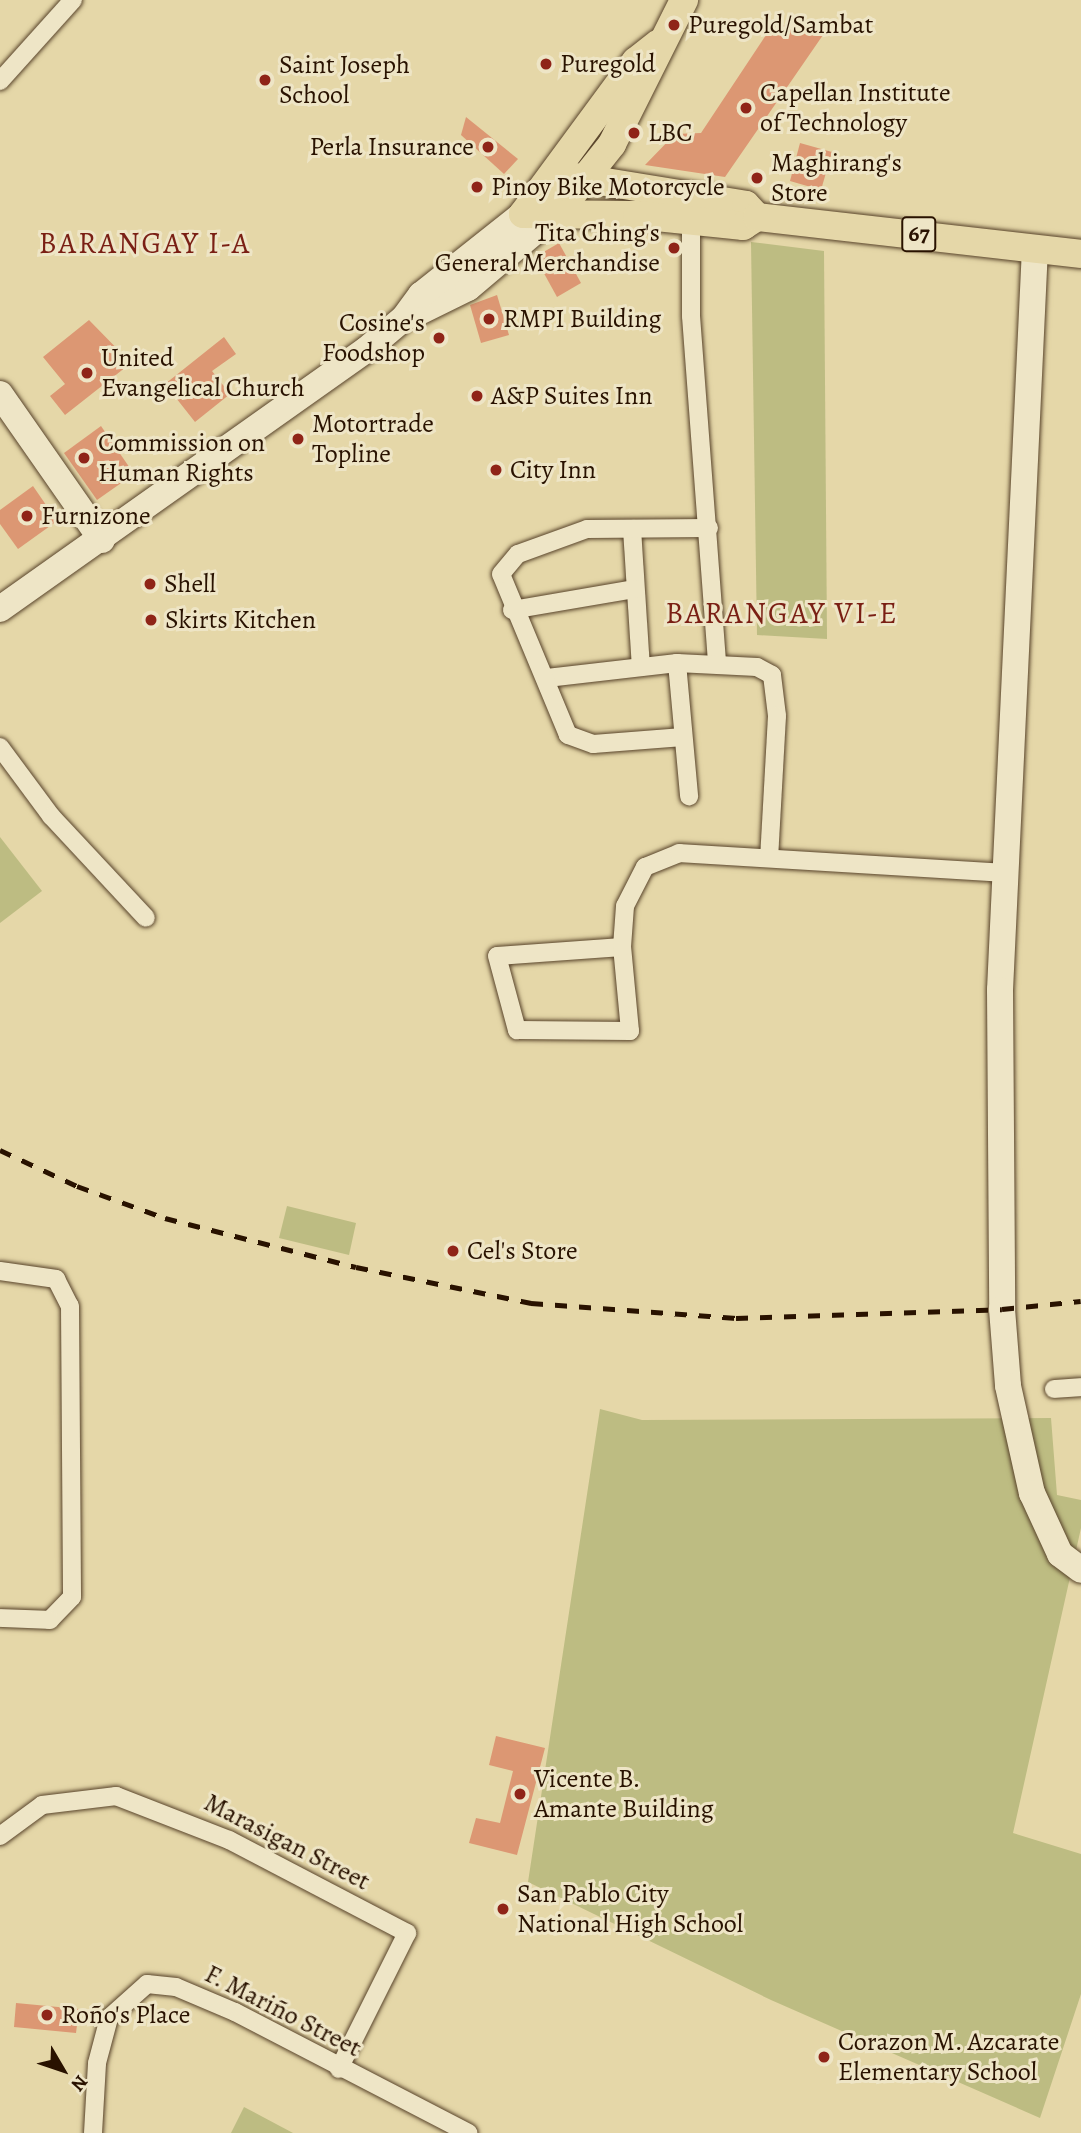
<!DOCTYPE html>
<meta charset="utf-8">
<style>
body{margin:0}
#map{position:relative;width:1081px;height:2133px;overflow:hidden;background:#e5d7a8;font-family:Alegreya,serif}
div>[style]{position:absolute}
.green>*{inset:0;background:#bdbc82}
.building>*{inset:0;background:#dc9773}
.roads{filter:drop-shadow(0 0 2px #58432a) drop-shadow(0 0 2px #58432a)}
.street>*{height:18px;margin:-9px;padding:0 9px;transform-origin:9px;border-radius:9px;background:#eee5c6}
.secondary>*{height:26px;margin:-13px;padding:0 13px;transform-origin:13px;border-radius:13px;background:#eee5c6}
.primary>*{height:28px;margin:-14px;padding:0 14px;transform-origin:14px;border-radius:14px;background:#e5d7a8}
.rail>*{height:5px;margin-top:-2.5px;transform-origin:0;background:repeating-linear-gradient(90deg,#291200 0 12px,transparent 0 24px)}
.dots>*{width:19px;height:19px;translate:-50% -50%;box-sizing:border-box;border:4px solid #eee5c6;border-radius:50%}
span{translate:-50% -50%;white-space:nowrap;text-align:center;line-height:1.15;-webkit-text-stroke:6px #eee5c6;paint-order:stroke}
.shield-label span{padding:2px 5px;background:#eee5c6;border:2px solid;border-radius:5px;-webkit-text-stroke-width:0}
.shield-label{font-size:24px;color:#291200;font-weight:700}
.poi-label{font-size:26px;color:#291200}
.left{translate:0 -50%;text-align:left}
.right{translate:-100% -50%;text-align:right}
.street-label{font-size:26px;color:#291200}
.quarter-label{font-size:30px;color:#7a1f14;letter-spacing:2px}
.north{position:absolute;left:28px;top:2035px;width:70px;height:70px;-webkit-text-stroke:5px #eee5c6;paint-order:stroke;rotate:129deg;font-size:19px;font-weight:700;line-height:28px;text-align:center;color:#291200}
.north::after{content:'';display:block;margin:auto;width:24px;height:32px;background:#291200;clip-path:polygon(50% 0,100% 100%,50% 72%,0 100%)}
</style>
<div id="map">
<div class="green">
<i style="clip-path:polygon(751px 242px,824px 251px,827px 639px,757px 635px)"></i>
<i style="clip-path:polygon(0 837px,42px 891px,0 923px)"></i>
<i style="clip-path:polygon(287px 1206px,356px 1223px,349px 1255px,279px 1238px)"></i>
<i style="clip-path:polygon(600px 1409px,642px 1420px,1051px 1418px,1057px 1495px,1081px 1500px,1081px 1528px,1013px 1833px,1081px 1854px,1081px 1994px,1040px 2118px,771px 2000px,528px 1882px)"></i>
<i style="clip-path:polygon(244px 2107px,293px 2133px,231px 2133px)"></i>
</div>
<div class="building">
<i style="clip-path:polygon(774px 23px,823px 35px,725px 177px,645px 165px,675px 134px,701px 133px)"></i>
<i style="clip-path:polygon(466px 117px,518px 159px,504px 174px,461px 135px)"></i>
<i style="clip-path:polygon(800px 143px,832px 152px,821px 190px,790px 181px)"></i>
<i style="clip-path:polygon(559px 243px,581px 283px,557px 297px,535px 257px)"></i>
<i style="clip-path:polygon(497px 295px,509px 335px,481px 343px,470px 305px)"></i>
<i style="clip-path:polygon(89px 320px,131px 363px,65px 415px,50px 396px,65px 384px,43px 357px)"></i>
<i style="clip-path:polygon(224px 337px,236px 354px,212px 371px,230px 394px,195px 422px,165px 384px)"></i>
<i style="clip-path:polygon(101px 426px,134px 474px,97px 500px,64px 453px)"></i>
<i style="clip-path:polygon(33px 486px,57px 521px,18px 549px,0 524px,0 510px)"></i>
<i style="clip-path:polygon(496px 1736px,545px 1748px,517px 1855px,469px 1843px,476px 1818px,500px 1823px,513px 1771px,489px 1765px)"></i>
<i style="clip-path:polygon(16px 2003px,79px 2009px,76px 2033px,14px 2027px)"></i>
</div>
<div class="roads">
<div class="street">
<i style="left:0;top:81px;width:109px;rotate:-48deg"></i>
<i style="left:691px;top:220px;width:96px;rotate:90deg"></i>
<i style="left:691px;top:316px;width:349px;rotate:85.7deg"></i>
<i style="left:632px;top:529px;width:138px;rotate:86.3deg"></i>
<i style="left:512px;top:610px;width:125px;rotate:-9.7deg"></i>
<i style="left:677px;top:663px;width:134px;rotate:84.8deg"></i>
<i style="left:547px;top:678px;width:131px;rotate:-6.6deg"></i>
<i style="left:677px;top:663px;width:80px;rotate:2.9deg"></i>
<i style="left:757px;top:667px;width:17px;rotate:28deg"></i>
<i style="left:772px;top:675px;width:41px;rotate:83deg"></i>
<i style="left:777px;top:716px;width:141px;rotate:93.2deg"></i>
<i style="left:683px;top:737px;width:90px;rotate:175.6deg"></i>
<i style="left:593px;top:744px;width:27px;rotate:-160deg"></i>
<i style="left:568px;top:735px;width:174px;rotate:-112.6deg"></i>
<i style="left:501px;top:574px;width:26px;rotate:-50deg"></i>
<i style="left:518px;top:554px;width:73px;rotate:-19.9deg"></i>
<i style="left:587px;top:529px;width:122px;rotate:-0.5deg"></i>
<i style="left:0;top:747px;width:86px;rotate:53.5deg"></i>
<i style="left:51px;top:816px;width:139px;rotate:47deg"></i>
<i style="left:622px;top:947px;width:125px;rotate:175.9deg"></i>
<i style="left:497px;top:956px;width:77px;rotate:74.9deg"></i>
<i style="left:517px;top:1030px;width:113px;rotate:0.5deg"></i>
<i style="left:630px;top:1031px;width:84px;rotate:-95.4deg"></i>
<i style="left:622px;top:947px;width:41px;rotate:-85.8deg"></i>
<i style="left:625px;top:906px;width:44px;rotate:-62.9deg"></i>
<i style="left:645px;top:867px;width:37px;rotate:-22deg"></i>
<i style="left:679px;top:853px;width:327px;rotate:3.5deg"></i>
<i style="left:0;top:1271px;width:57px;rotate:8.1deg"></i>
<i style="left:56px;top:1279px;width:30px;rotate:63deg"></i>
<i style="left:70px;top:1306px;width:291px;rotate:89.6deg"></i>
<i style="left:72px;top:1597px;width:32px;rotate:134deg"></i>
<i style="left:50px;top:1620px;width:50px;rotate:-177.7deg"></i>
<i style="left:1054px;top:1389px;width:27px;rotate:-4deg"></i>
<i style="left:0;top:1836px;width:52px;rotate:-36.4deg"></i>
<i style="left:42px;top:1805px;width:75px;rotate:-6.9deg"></i>
<i style="left:116px;top:1796px;width:121px;rotate:21.3deg"></i>
<i style="left:229px;top:1840px;width:201px;rotate:27.6deg"></i>
<i style="left:407px;top:1933px;width:152px;rotate:116.6deg"></i>
<i style="left:93px;top:2133px;width:70px;rotate:-86.7deg"></i>
<i style="left:97px;top:2063px;width:47px;rotate:-75.1deg"></i>
<i style="left:109px;top:2018px;width:51px;rotate:-41.8deg"></i>
<i style="left:147px;top:1984px;width:29px;rotate:6deg"></i>
<i style="left:176px;top:1987px;width:64px;rotate:23deg"></i>
<i style="left:235px;top:2012px;width:263px;rotate:27.4deg"></i>
</div>
<div class="secondary">
<i style="left:1035px;top:248px;width:743px;rotate:92.7deg"></i>
<i style="left:1000px;top:990px;width:319px;rotate:89.6deg"></i>
<i style="left:1002px;top:1309px;width:77px;rotate:85.5deg"></i>
<i style="left:1008px;top:1386px;width:110px;rotate:77.4deg"></i>
<i style="left:1032px;top:1493px;width:67px;rotate:65.3deg"></i>
<i style="left:1060px;top:1554px;width:26px;rotate:37deg"></i>
<i style="left:421px;top:311px;width:52px;rotate:-26.1deg"></i>
<i style="left:468px;top:288px;width:118px;rotate:-40.2deg"></i>
<i style="left:0;top:394px;width:178px;rotate:55.1deg"></i>
<i style="left:0;top:609px;width:448px;rotate:-35.3deg"></i>
<i style="left:366px;top:350px;width:50px;rotate:-40.1deg"></i>
<i style="left:404px;top:318px;width:29px;rotate:-54deg"></i>
<i style="left:421px;top:295px;width:130px;rotate:-38.5deg"></i>
</div>
<div class="primary">
<i style="left:569px;top:176px;width:179px;rotate:9.3deg"></i>
<i style="left:746px;top:205px;width:16px;rotate:47deg"></i>
<i style="left:558px;top:212px;width:87px;rotate:-51.5deg"></i>
<i style="left:612px;top:144px;width:161px;rotate:-63.4deg"></i>
<i style="left:523px;top:214px;width:114px;rotate:0.5deg"></i>
<i style="left:637px;top:215px;width:107px;rotate:5.9deg"></i>
<i style="left:743px;top:226px;width:17px;rotate:-33deg"></i>
<i style="left:757px;top:217px;width:326px;rotate:6.5deg"></i>
<i style="left:523px;top:214px;width:190px;rotate:-53.6deg"></i>
<i style="left:636px;top:61px;width:29px;rotate:-38deg"></i>
</div>
</div>
<div class="rail">
<i style="left:0;top:1150px;width:85px;rotate:25.1deg"></i>
<i style="left:77px;top:1186px;width:94px;rotate:20deg"></i>
<i style="left:165px;top:1218px;width:197px;rotate:14.4deg"></i>
<i style="left:356px;top:1267px;width:179px;rotate:11.6deg"></i>
<i style="left:531px;top:1303px;width:206px;rotate:4.2deg"></i>
<i style="left:736px;top:1318px;width:266px;rotate:-1.9deg"></i>
<i style="left:1002px;top:1309px;width:79px;rotate:-5.8deg"></i>
</div>
<div class="dots">
<i style="left:674px;top:25px;background:#8f2418"></i>
<i style="left:546px;top:64px;background:#8f2418"></i>
<i style="left:265px;top:80px;background:#8f2418"></i>
<i style="left:746px;top:108px;background:#8f2418"></i>
<i style="left:634px;top:133px;background:#8f2418"></i>
<i style="left:488px;top:147px;background:#8f2418"></i>
<i style="left:757px;top:178px;background:#8f2418"></i>
<i style="left:477px;top:187px;background:#8f2418"></i>
<i style="left:674px;top:248px;background:#8f2418"></i>
<i style="left:489px;top:319px;background:#8f2418"></i>
<i style="left:439px;top:338px;background:#8f2418"></i>
<i style="left:87px;top:373px;background:#8f2418"></i>
<i style="left:477px;top:396px;background:#8f2418"></i>
<i style="left:298px;top:439px;background:#8f2418"></i>
<i style="left:84px;top:458px;background:#8f2418"></i>
<i style="left:496px;top:470px;background:#8f2418"></i>
<i style="left:27px;top:516px;background:#8f2418"></i>
<i style="left:150px;top:584px;background:#8f2418"></i>
<i style="left:151px;top:620px;background:#8f2418"></i>
<i style="left:453px;top:1251px;background:#8f2418"></i>
<i style="left:520px;top:1794px;background:#8f2418"></i>
<i style="left:503px;top:1909px;background:#8f2418"></i>
<i style="left:47px;top:2015px;background:#8f2418"></i>
<i style="left:824px;top:2057px;background:#8f2418"></i>
</div>
<div class="shield-label">
<span style="left:919px;top:234px">67</span>
</div>
<div class="poi-label">
<span class="left" style="left:688px;top:25px">Puregold/Sambat</span>
<span class="left" style="left:560px;top:64px">Puregold</span>
<span class="left" style="left:279px;top:80px">Saint Joseph<br>School</span>
<span class="left" style="left:760px;top:108px">Capellan Institute<br>of Technology</span>
<span class="left" style="left:648px;top:133px">LBC</span>
<span class="right" style="left:474px;top:147px">Perla Insurance</span>
<span class="left" style="left:771px;top:178px">Maghirang's<br>Store</span>
<span class="left" style="left:491px;top:187px">Pinoy Bike Motorcycle</span>
<span class="right" style="left:660px;top:248px">Tita Ching's<br>General Merchandise</span>
<span class="left" style="left:503px;top:319px">RMPI Building</span>
<span class="right" style="left:425px;top:338px">Cosine's<br>Foodshop</span>
<span class="left" style="left:101px;top:373px">United<br>Evangelical Church</span>
<span class="left" style="left:491px;top:396px">A&amp;P Suites Inn</span>
<span class="left" style="left:312px;top:439px">Motortrade<br>Topline</span>
<span class="left" style="left:98px;top:458px">Commission on<br>Human Rights</span>
<span class="left" style="left:510px;top:470px">City Inn</span>
<span class="left" style="left:41px;top:516px">Furnizone</span>
<span class="left" style="left:164px;top:584px">Shell</span>
<span class="left" style="left:165px;top:620px">Skirts Kitchen</span>
<span class="left" style="left:467px;top:1251px">Cel's Store</span>
<span class="left" style="left:534px;top:1794px">Vicente B.<br>Amante Building</span>
<span class="left" style="left:517px;top:1909px">San Pablo City<br>National High School</span>
<span class="left" style="left:61px;top:2015px">Roño's Place</span>
<span class="left" style="left:838px;top:2057px">Corazon M. Azcarate<br>Elementary School</span>
</div>
<div class="street-label">
<span style="left:287px;top:1842px;rotate:27deg">Marasigan Street</span>
<span style="left:283px;top:2011px;rotate:27deg">F. Mariño Street</span>
</div>
<div class="quarter-label">
<span style="left:145px;top:243px">BARANGAY I-A</span>
<span style="left:782px;top:613px">BARANGAY VI-E</span>
</div>
<div class="north">N</div>
</div>
